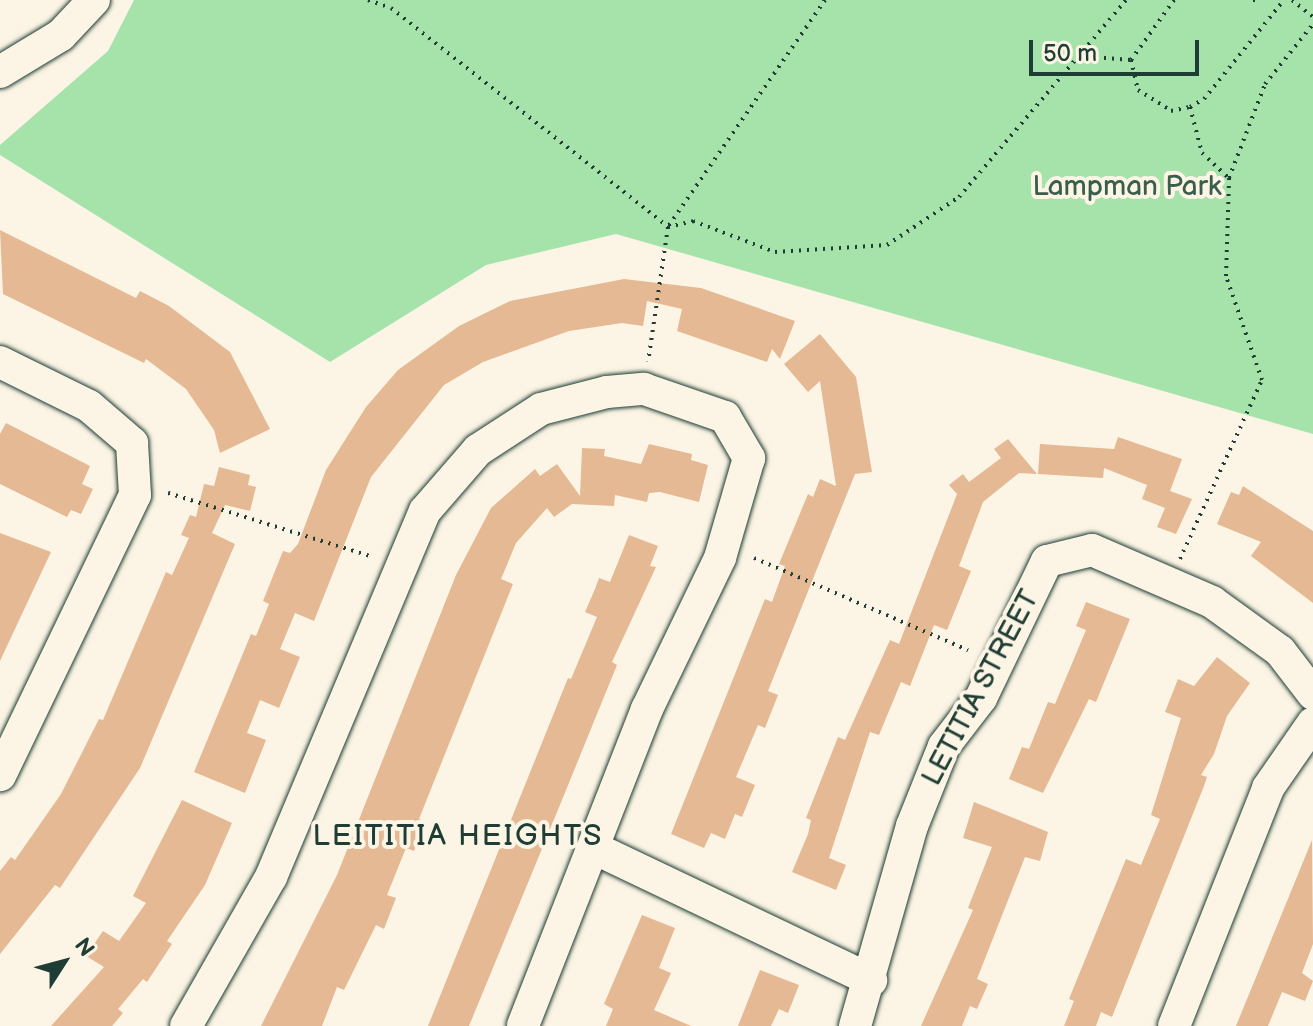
<!DOCTYPE html>
<style>
body{margin:0}
#map{position:relative;width:1313px;height:1026px;overflow:hidden;background:#fcf5e5;font-family:"Balsamiq Sans",sans-serif}
div>[style]{position:absolute}
.green>*{inset:0;background:#a5e3ab}
.building>*{inset:0;background:#e4b994}
.path>*{height:4px;margin-top:-2px;transform-origin:0;background:repeating-linear-gradient(90deg,#1f3d34 0 2px,transparent 0 8px)}
.roads{filter:drop-shadow(0 0 2px #1f3d34) drop-shadow(0 0 2px #1f3d34)}
.minor>*{height:32px;margin:-16px;padding:0 16px;transform-origin:16px;border-radius:16px;background:#fcf5e5}
span{translate:-50% -50%;white-space:nowrap;text-align:center;line-height:1.15;-webkit-text-stroke:8px #fcf5e5;paint-order:stroke}
.park-label{font-size:28px;color:#3a5e4c}
.street-label{font-size:28px;color:#1f3d34}
.neighbourhood-label{font-size:30px;color:#1f3d34;letter-spacing:2px}
.north{position:absolute;left:24px;top:922px;width:80px;height:80px;-webkit-text-stroke:6px #fcf5e5;paint-order:stroke;rotate:54deg;font-size:22px;font-weight:700;line-height:32px;text-align:center;color:#1f3d34}
.north::after{content:'';display:block;margin:auto;width:28px;height:36px;background:#1f3d34;clip-path:polygon(50% 0,100% 100%,50% 72%,0 100%)}
.scale{position:absolute;left:1029px;top:40px;width:170px;height:36px;box-sizing:border-box;border:4px solid #1f3d34;border-top:0;padding-left:10px;font-size:24px;line-height:28px;white-space:nowrap;color:#1f3d34;-webkit-text-stroke:6px #fcf5e5;paint-order:stroke}
</style>
<div id="map">
<div class="green">
<i style="clip-path:polygon(134px 0,1313px 0,1313px 434px,616px 234px,486px 265px,330px 362px,0 155px,0 145px,108px 51px)"></i>
</div>
<div class="building">
<i style="clip-path:polygon(0 230px,136px 298px,140px 291px,169px 306px,230px 352px,270px 429px,220px 453px,214px 430px,186px 389px,146px 359px,144px 363px,3px 294px)"></i>
<i style="clip-path:polygon(624px 279px,701px 288px,795px 321px,780px 359px,772px 349px,767px 362px,677px 331px,682px 309px,647px 301px,643px 326px,622px 323px,569px 331px,483px 362px,444px 385px,371px 477px,314px 621px,295px 613px,280px 649px,300px 657px,279px 708px,260px 700px,247px 733px,266px 740px,245px 793px,194px 772px,251px 634px,256px 636px,269px 604px,263px 601px,283px 551px,290px 553px,298px 544px,326px 470px,366px 407px,398px 370px,459px 326px,510px 301px)"></i>
<i style="clip-path:polygon(820px 334px,856px 377px,872px 472px,855px 474px,768px 691px,778px 695px,765px 728px,758px 725px,736px 777px,755px 785px,742px 817px,735px 814px,725px 839px,711px 833px,704px 848px,671px 834px,765px 599px,772px 602px,785px 566px,779px 564px,808px 494px,813px 497px,820px 479px,836px 486px,820px 381px,808px 392px,784px 364px)"></i>
<i style="clip-path:polygon(6px 423px,90px 466px,82px 484px,93px 489px,81px 514px,71px 510px,67px 517px,0 484px,0 434px)"></i>
<i style="clip-path:polygon(1118px 437px,1182px 459px,1170px 491px,1192px 499px,1176px 534px,1157px 527px,1165px 508px,1142px 499px,1147px 485px,1104px 468px,1103px 478px,1038px 474px,1040px 444px,1114px 449px)"></i>
<i style="clip-path:polygon(1008px 439px,1037px 474px,1019px 473px,983px 502px,959px 566px,971px 571px,947px 630px,934px 625px,910px 686px,901px 682px,879px 735px,870px 732px,829px 858px,846px 865px,836px 890px,792px 872px,808px 834px,811px 820px,806px 818px,838px 737px,845px 740px,890px 640px,899px 644px,957px 494px,949px 485px,963px 474px,969px 482px,1001px 458px,994px 449px)"></i>
<i style="clip-path:polygon(649px 444px,692px 454px,691px 460px,708px 465px,699px 502px,660px 492px,649px 493px,647px 502px,615px 495px,614px 506px,572px 504px,554px 517px,547px 508px,516px 543px,501px 579px,513px 584px,419px 819px,426px 822px,414px 851px,406px 848px,387px 895px,396px 898px,384px 929px,376px 925px,344px 990px,337px 987px,322px 1026px,261px 1026px,337px 875px,456px 575px,491px 508px,535px 469px,540px 476px,557px 464px,580px 496px,582px 448px,605px 449px,604px 456px,641px 464px)"></i>
<i style="clip-path:polygon(219px 467px,250px 475px,248px 485px,256px 487px,250px 511px,225px 505px,212px 533px,235px 544px,140px 768px,60px 888px,55px 885px,0 954px,0 871px,11px 857px,15px 860px,61px 794px,99px 719px,103px 720px,166px 572px,172px 575px,189px 538px,181px 535px,190px 515px,196px 517px,204px 484px,214px 486px)"></i>
<i style="clip-path:polygon(1243px 486px,1313px 531px,1313px 603px,1251px 556px,1261px 542px,1217px 524px,1231px 492px,1239px 495px)"></i>
<i style="clip-path:polygon(0 533px,51px 552px,0 661px)"></i>
<i style="clip-path:polygon(629px 535px,658px 546px,650px 566px,656px 567px,612px 662px,617px 665px,553px 822px,469px 1026px,428px 1026px,568px 678px,571px 679px,597px 617px,585px 612px,595px 589px,599px 578px,610px 582px)"></i>
<i style="clip-path:polygon(1086px 602px,1130px 619px,1096px 702px,1089px 699px,1043px 793px,1009px 779px,1022px 747px,1029px 749px,1048px 702px,1055px 704px,1086px 630px,1076px 626px)"></i>
<i style="clip-path:polygon(1217px 657px,1250px 683px,1227px 716px,1214px 754px,1201px 775px,1207px 777px,1204px 786px,1112px 1017px,1101px 1012px,1096px 1026px,1064px 1026px,1074px 1001px,1069px 999px,1126px 859px,1141px 865px,1160px 819px,1151px 815px,1181px 718px,1165px 712px,1178px 679px,1194px 686px)"></i>
<i style="clip-path:polygon(182px 800px,232px 823px,205px 885px,167px 941px,172px 944px,147px 982px,143px 979px,118px 1009px,123px 1013px,112px 1026px,51px 1026px,104px 967px,86px 956px,103px 931px,119px 941px,146px 903px,133px 896px)"></i>
<i style="clip-path:polygon(974px 802px,1048px 832px,1040px 861px,1025px 857px,977px 979px,988px 984px,977px 1009px,970px 1006px,962px 1026px,921px 1026px,973px 910px,968px 908px,992px 847px,963px 838px)"></i>
<i style="clip-path:polygon(1312px 840px,1313px 944px,1302px 973px,1313px 981px,1305px 1001px,1282px 992px,1268px 1026px,1236px 1026px)"></i>
<i style="clip-path:polygon(642px 915px,675px 928px,659px 968px,671px 973px,654px 1010px,691px 1026px,606px 1026px,613px 1009px,604px 1004px)"></i>
<i style="clip-path:polygon(760px 970px,799px 985px,788px 1013px,779px 1009px,771px 1026px,738px 1026px)"></i>
</div>
<div class="path">
<i style="left:368px;top:0;width:24px;rotate:19deg"></i>
<i style="left:391px;top:8px;width:353px;rotate:38.3deg"></i>
<i style="left:668px;top:227px;width:136px;rotate:98.4deg"></i>
<i style="left:825px;top:0;width:276px;rotate:124.7deg"></i>
<i style="left:668px;top:227px;width:26px;rotate:-13deg"></i>
<i style="left:693px;top:221px;width:88px;rotate:20.7deg"></i>
<i style="left:775px;top:252px;width:112px;rotate:-3.6deg"></i>
<i style="left:887px;top:245px;width:87px;rotate:-33.7deg"></i>
<i style="left:959px;top:197px;width:258px;rotate:-49.7deg"></i>
<i style="left:1253px;top:0;width:4px"></i>
<i style="left:1292px;top:0;width:27px;rotate:39deg"></i>
<i style="left:1080px;top:56px;width:51px;rotate:4.5deg"></i>
<i style="left:1131px;top:60px;width:31px;rotate:77deg"></i>
<i style="left:1138px;top:90px;width:39px;rotate:32deg"></i>
<i style="left:1171px;top:111px;width:19px;rotate:-12deg"></i>
<i style="left:1190px;top:107px;width:48px;rotate:75.4deg"></i>
<i style="left:1202px;top:153px;width:37px;rotate:43deg"></i>
<i style="left:1131px;top:60px;width:74px;rotate:-54.4deg"></i>
<i style="left:1190px;top:107px;width:16px;rotate:-30deg"></i>
<i style="left:1204px;top:99px;width:127px;rotate:-51.1deg"></i>
<i style="left:168px;top:493px;width:212px;rotate:17.3deg"></i>
<i style="left:754px;top:558px;width:233px;rotate:23.3deg"></i>
<i style="left:1180px;top:559px;width:197px;rotate:-65.4deg"></i>
<i style="left:1262px;top:380px;width:110px;rotate:-109.1deg"></i>
<i style="left:1226px;top:276px;width:98px;rotate:-88.2deg"></i>
<i style="left:1229px;top:178px;width:101px;rotate:-69deg"></i>
<i style="left:1265px;top:84px;width:77px;rotate:-51.3deg"></i>
</div>
<div class="roads">
<div class="minor">
<i style="left:0;top:72px;width:71px;rotate:-31.2deg"></i>
<i style="left:61px;top:35px;width:48px;rotate:-46.7deg"></i>
<i style="left:0;top:362px;width:99px;rotate:26.3deg"></i>
<i style="left:89px;top:406px;width:57px;rotate:40.7deg"></i>
<i style="left:132px;top:443px;width:52px;rotate:86.7deg"></i>
<i style="left:135px;top:495px;width:311px;rotate:115.7deg"></i>
<i style="left:596px;top:849px;width:305px;rotate:25.5deg"></i>
<i style="left:186px;top:1026px;width:172px;rotate:-60.3deg"></i>
<i style="left:271px;top:877px;width:397px;rotate:-67.2deg"></i>
<i style="left:425px;top:511px;width:81px;rotate:-49deg"></i>
<i style="left:478px;top:450px;width:75px;rotate:-33.1deg"></i>
<i style="left:541px;top:409px;width:68px;rotate:-14.4deg"></i>
<i style="left:607px;top:392px;width:37px;rotate:-5deg"></i>
<i style="left:644px;top:389px;width:86px;rotate:19.1deg"></i>
<i style="left:725px;top:417px;width:48px;rotate:59.7deg"></i>
<i style="left:749px;top:458px;width:104px;rotate:106.2deg"></i>
<i style="left:720px;top:558px;width:168px;rotate:115.8deg"></i>
<i style="left:647px;top:709px;width:340px;rotate:111.4deg"></i>
<i style="left:855px;top:1026px;width:208px;rotate:-74.1deg"></i>
<i style="left:912px;top:826px;width:86px;rotate:-68.2deg"></i>
<i style="left:944px;top:746px;width:61px;rotate:-52.4deg"></i>
<i style="left:981px;top:698px;width:152px;rotate:-64.3deg"></i>
<i style="left:1047px;top:561px;width:46px;rotate:-13.7deg"></i>
<i style="left:1092px;top:550px;width:131px;rotate:23.4deg"></i>
<i style="left:1212px;top:602px;width:84px;rotate:35.8deg"></i>
<i style="left:1280px;top:651px;width:54px;rotate:52.5deg"></i>
<i style="left:1174px;top:1026px;width:256px;rotate:-68.4deg"></i>
<i style="left:1268px;top:788px;width:79px;rotate:-55.3deg"></i>
</div>
</div>
<div class="park-label">
<span style="left:1127px;top:187px">Lampman Park</span>
</div>
<div class="street-label">
<span style="left:981px;top:688px;rotate:-62deg">LETITIA STREET</span>
</div>
<div class="neighbourhood-label">
<span style="left:458px;top:836px">LEITITIA HEIGHTS</span>
</div>
<div class="north">N</div>
<div class="scale">50 m</div>
</div>
